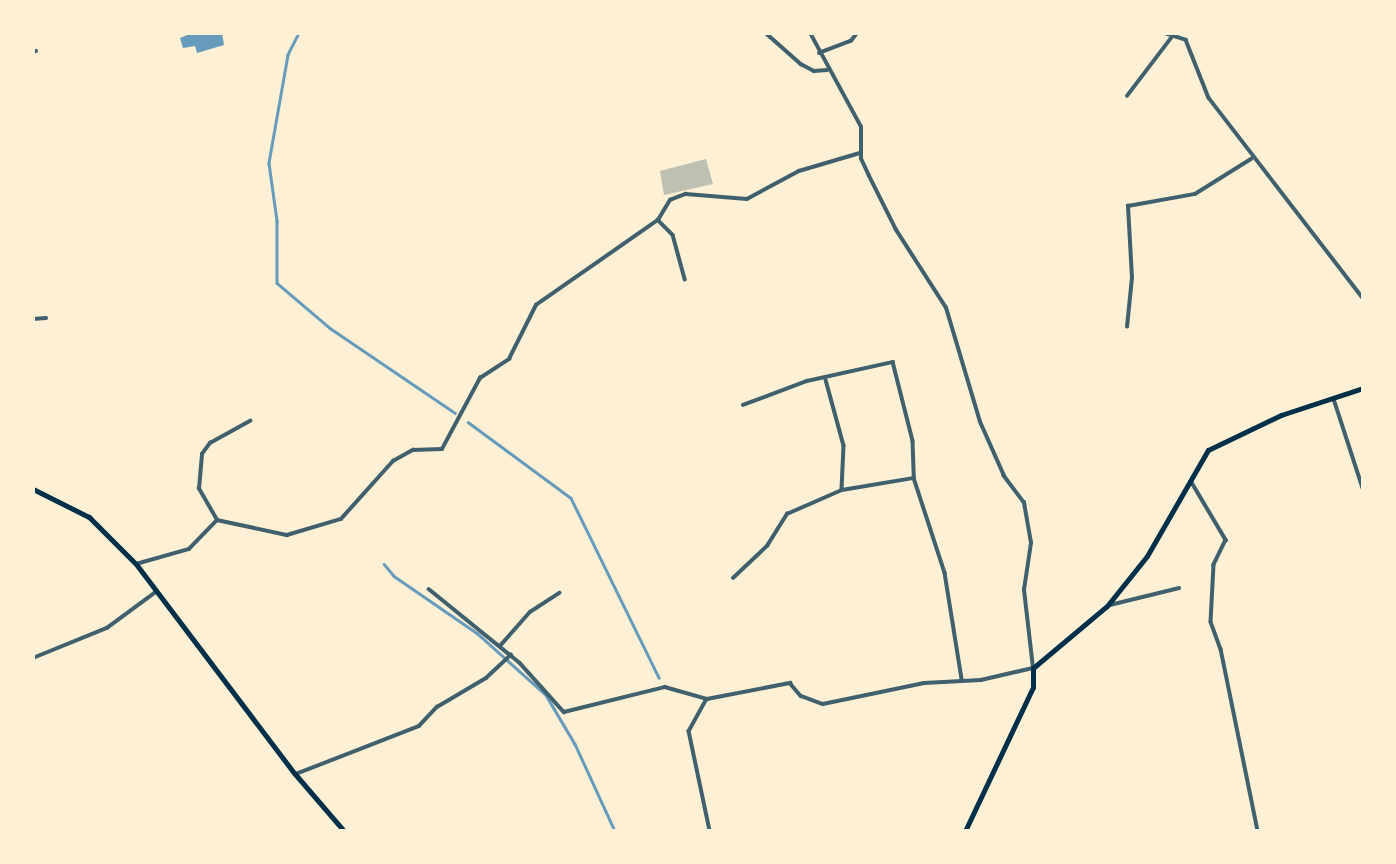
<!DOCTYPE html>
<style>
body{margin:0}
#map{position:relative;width:1396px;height:864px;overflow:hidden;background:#fdf0d5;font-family:Cabin,sans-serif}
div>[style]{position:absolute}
.water>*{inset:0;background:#669bbc}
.stream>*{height:2.5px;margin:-1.25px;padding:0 1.25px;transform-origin:1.25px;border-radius:1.25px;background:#669bbc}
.building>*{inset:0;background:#bec0b2}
.minor>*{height:3.5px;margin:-1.75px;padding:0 1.75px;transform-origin:1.75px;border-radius:1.75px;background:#3f606c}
.secondary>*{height:5px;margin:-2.5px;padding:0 2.5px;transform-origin:2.5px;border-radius:2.5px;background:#003049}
span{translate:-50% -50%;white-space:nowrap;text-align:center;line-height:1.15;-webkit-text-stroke:7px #fdf0d5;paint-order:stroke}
.frame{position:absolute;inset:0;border:35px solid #fdf0d5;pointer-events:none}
</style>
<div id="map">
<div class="water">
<i style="clip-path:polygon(192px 33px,222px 33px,224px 45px,197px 53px,195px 46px,183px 48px,180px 38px)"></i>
</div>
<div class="stream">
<i style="left:299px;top:33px;width:25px;rotate:117deg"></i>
<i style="left:288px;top:55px;width:110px;rotate:100deg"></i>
<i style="left:269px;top:163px;width:59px;rotate:82.1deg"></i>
<i style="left:277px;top:221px;width:62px;rotate:90deg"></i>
<i style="left:277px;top:283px;width:70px;rotate:40.3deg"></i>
<i style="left:330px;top:328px;width:151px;rotate:34.2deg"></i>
<i style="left:468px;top:422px;width:128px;rotate:36.4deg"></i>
<i style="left:571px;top:498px;width:200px;rotate:63.9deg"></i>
<i style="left:384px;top:564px;width:16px;rotate:50deg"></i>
<i style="left:394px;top:576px;width:101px;rotate:34.5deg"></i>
<i style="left:477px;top:633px;width:93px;rotate:41.9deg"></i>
<i style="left:546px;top:695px;width:57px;rotate:59.4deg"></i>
<i style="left:575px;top:744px;width:96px;rotate:65.3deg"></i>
</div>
<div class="building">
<i style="clip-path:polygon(706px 159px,713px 184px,664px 195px,660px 171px)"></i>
</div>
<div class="minor">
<i style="left:766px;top:33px;width:47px;rotate:41.5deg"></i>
<i style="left:801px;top:64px;width:15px;rotate:28deg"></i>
<i style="left:814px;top:71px;width:13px;rotate:-4deg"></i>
<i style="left:1165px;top:33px;width:22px;rotate:18deg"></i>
<i style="left:1186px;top:40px;width:62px;rotate:68.4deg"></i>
<i style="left:1209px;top:98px;width:252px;rotate:52.4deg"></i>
<i style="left:33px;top:52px;width:3px;rotate:-18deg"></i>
<i style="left:819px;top:53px;width:34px;rotate:-21deg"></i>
<i style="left:851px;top:41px;width:10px;rotate:-53deg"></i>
<i style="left:1127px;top:96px;width:73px;rotate:-52.8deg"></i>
<i style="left:658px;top:220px;width:21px;rotate:45deg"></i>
<i style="left:673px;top:235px;width:46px;rotate:74.7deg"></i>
<i style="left:33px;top:319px;width:13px;rotate:-4deg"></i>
<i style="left:1127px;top:327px;width:49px;rotate:-84.2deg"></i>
<i style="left:1132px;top:278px;width:72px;rotate:-93.2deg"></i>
<i style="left:1128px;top:206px;width:68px;rotate:-10.2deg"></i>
<i style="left:1195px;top:194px;width:66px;rotate:-32deg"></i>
<i style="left:826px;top:380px;width:68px;rotate:74.7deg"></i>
<i style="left:844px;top:446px;width:44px;rotate:92.6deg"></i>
<i style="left:1334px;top:399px;width:94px;rotate:72deg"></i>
<i style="left:743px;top:405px;width:68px;rotate:-20.6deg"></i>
<i style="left:807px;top:381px;width:88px;rotate:-12.5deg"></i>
<i style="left:893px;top:362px;width:81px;rotate:75.8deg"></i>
<i style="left:913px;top:441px;width:37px;rotate:88deg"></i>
<i style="left:914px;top:478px;width:100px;rotate:71.9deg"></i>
<i style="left:945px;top:573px;width:107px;rotate:80.9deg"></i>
<i style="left:1191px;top:481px;width:69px;rotate:59.3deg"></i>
<i style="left:1226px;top:540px;width:28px;rotate:116deg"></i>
<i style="left:1214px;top:565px;width:57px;rotate:93deg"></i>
<i style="left:1211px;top:622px;width:29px;rotate:70deg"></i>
<i style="left:1221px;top:649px;width:186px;rotate:78.5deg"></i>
<i style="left:217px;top:520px;width:36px;rotate:-120deg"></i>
<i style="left:199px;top:489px;width:35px;rotate:-85deg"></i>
<i style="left:202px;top:454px;width:14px;rotate:-54deg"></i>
<i style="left:210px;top:443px;width:46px;rotate:-28.8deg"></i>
<i style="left:136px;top:564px;width:55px;rotate:-15.8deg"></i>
<i style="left:189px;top:549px;width:40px;rotate:-46deg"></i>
<i style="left:217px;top:520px;width:72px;rotate:12.1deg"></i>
<i style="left:287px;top:535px;width:56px;rotate:-16.5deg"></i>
<i style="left:341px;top:519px;width:78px;rotate:-48.1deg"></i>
<i style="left:393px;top:461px;width:23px;rotate:-29deg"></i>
<i style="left:413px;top:450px;width:29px;rotate:-2deg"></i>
<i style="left:442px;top:449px;width:81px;rotate:-61.8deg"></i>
<i style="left:480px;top:378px;width:35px;rotate:-33deg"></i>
<i style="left:509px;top:359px;width:60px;rotate:-63.4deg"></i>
<i style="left:536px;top:305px;width:149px;rotate:-34.9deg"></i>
<i style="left:658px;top:220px;width:23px;rotate:-59deg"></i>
<i style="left:670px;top:200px;width:17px;rotate:-21deg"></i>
<i style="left:686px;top:194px;width:61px;rotate:4.7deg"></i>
<i style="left:747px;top:199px;width:59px;rotate:-28.3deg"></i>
<i style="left:799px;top:171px;width:64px;rotate:-16.4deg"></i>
<i style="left:733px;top:578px;width:47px;rotate:-43.3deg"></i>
<i style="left:767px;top:546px;width:38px;rotate:-58deg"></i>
<i style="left:787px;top:514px;width:60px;rotate:-23.6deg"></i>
<i style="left:842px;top:490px;width:73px;rotate:-9.5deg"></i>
<i style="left:429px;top:589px;width:117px;rotate:39.1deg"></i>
<i style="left:520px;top:663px;width:66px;rotate:48.1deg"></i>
<i style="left:564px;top:712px;width:104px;rotate:-13.9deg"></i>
<i style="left:665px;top:687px;width:44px;rotate:15.9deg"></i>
<i style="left:707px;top:699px;width:85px;rotate:-10.9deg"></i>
<i style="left:790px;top:683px;width:17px;rotate:50deg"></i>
<i style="left:801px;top:696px;width:23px;rotate:20deg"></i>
<i style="left:823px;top:704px;width:103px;rotate:-11.7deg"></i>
<i style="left:924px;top:683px;width:57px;rotate:-3deg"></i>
<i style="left:981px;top:680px;width:53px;rotate:-13deg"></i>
<i style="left:1033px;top:668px;width:79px;rotate:-96.6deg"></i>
<i style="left:1024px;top:590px;width:48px;rotate:-81.5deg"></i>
<i style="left:1031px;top:543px;width:41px;rotate:-99.9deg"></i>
<i style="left:1024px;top:503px;width:34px;rotate:-127deg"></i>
<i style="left:1004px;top:476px;width:59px;rotate:-114deg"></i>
<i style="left:980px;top:422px;width:119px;rotate:-106.6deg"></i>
<i style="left:946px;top:308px;width:93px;rotate:-122.7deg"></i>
<i style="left:896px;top:230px;width:60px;rotate:-116.6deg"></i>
<i style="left:869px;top:176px;width:19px;rotate:-115deg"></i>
<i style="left:861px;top:159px;width:32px;rotate:-90deg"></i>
<i style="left:861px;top:127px;width:107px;rotate:-118.5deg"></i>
<i style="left:1110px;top:605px;width:71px;rotate:-13.8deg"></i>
<i style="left:500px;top:646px;width:45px;rotate:-48.6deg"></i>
<i style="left:530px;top:612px;width:35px;rotate:-33deg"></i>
<i style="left:33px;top:658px;width:80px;rotate:-22.1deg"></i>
<i style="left:107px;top:628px;width:62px;rotate:-36.5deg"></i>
<i style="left:707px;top:699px;width:37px;rotate:119deg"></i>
<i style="left:689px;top:731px;width:102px;rotate:78.1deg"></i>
<i style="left:296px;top:774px;width:132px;rotate:-21.3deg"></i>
<i style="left:419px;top:726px;width:26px;rotate:-47deg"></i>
<i style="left:437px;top:707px;width:57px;rotate:-30.6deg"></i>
<i style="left:486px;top:678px;width:34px;rotate:-43deg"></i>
</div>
<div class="secondary">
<i style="left:33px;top:489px;width:63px;rotate:26.6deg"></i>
<i style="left:89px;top:517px;width:66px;rotate:45deg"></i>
<i style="left:136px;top:564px;width:263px;rotate:52.9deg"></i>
<i style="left:295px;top:774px;width:75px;rotate:49.3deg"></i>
<i style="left:965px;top:831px;width:159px;rotate:-64.7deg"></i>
<i style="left:1033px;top:687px;width:19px;rotate:-90deg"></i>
<i style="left:1033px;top:668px;width:97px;rotate:-40deg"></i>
<i style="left:1107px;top:606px;width:64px;rotate:-51.3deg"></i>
<i style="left:1147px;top:556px;width:122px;rotate:-60.1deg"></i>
<i style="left:1208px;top:450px;width:81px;rotate:-25.6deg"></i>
<i style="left:1281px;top:415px;width:86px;rotate:-18.2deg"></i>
</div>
<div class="frame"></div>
</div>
